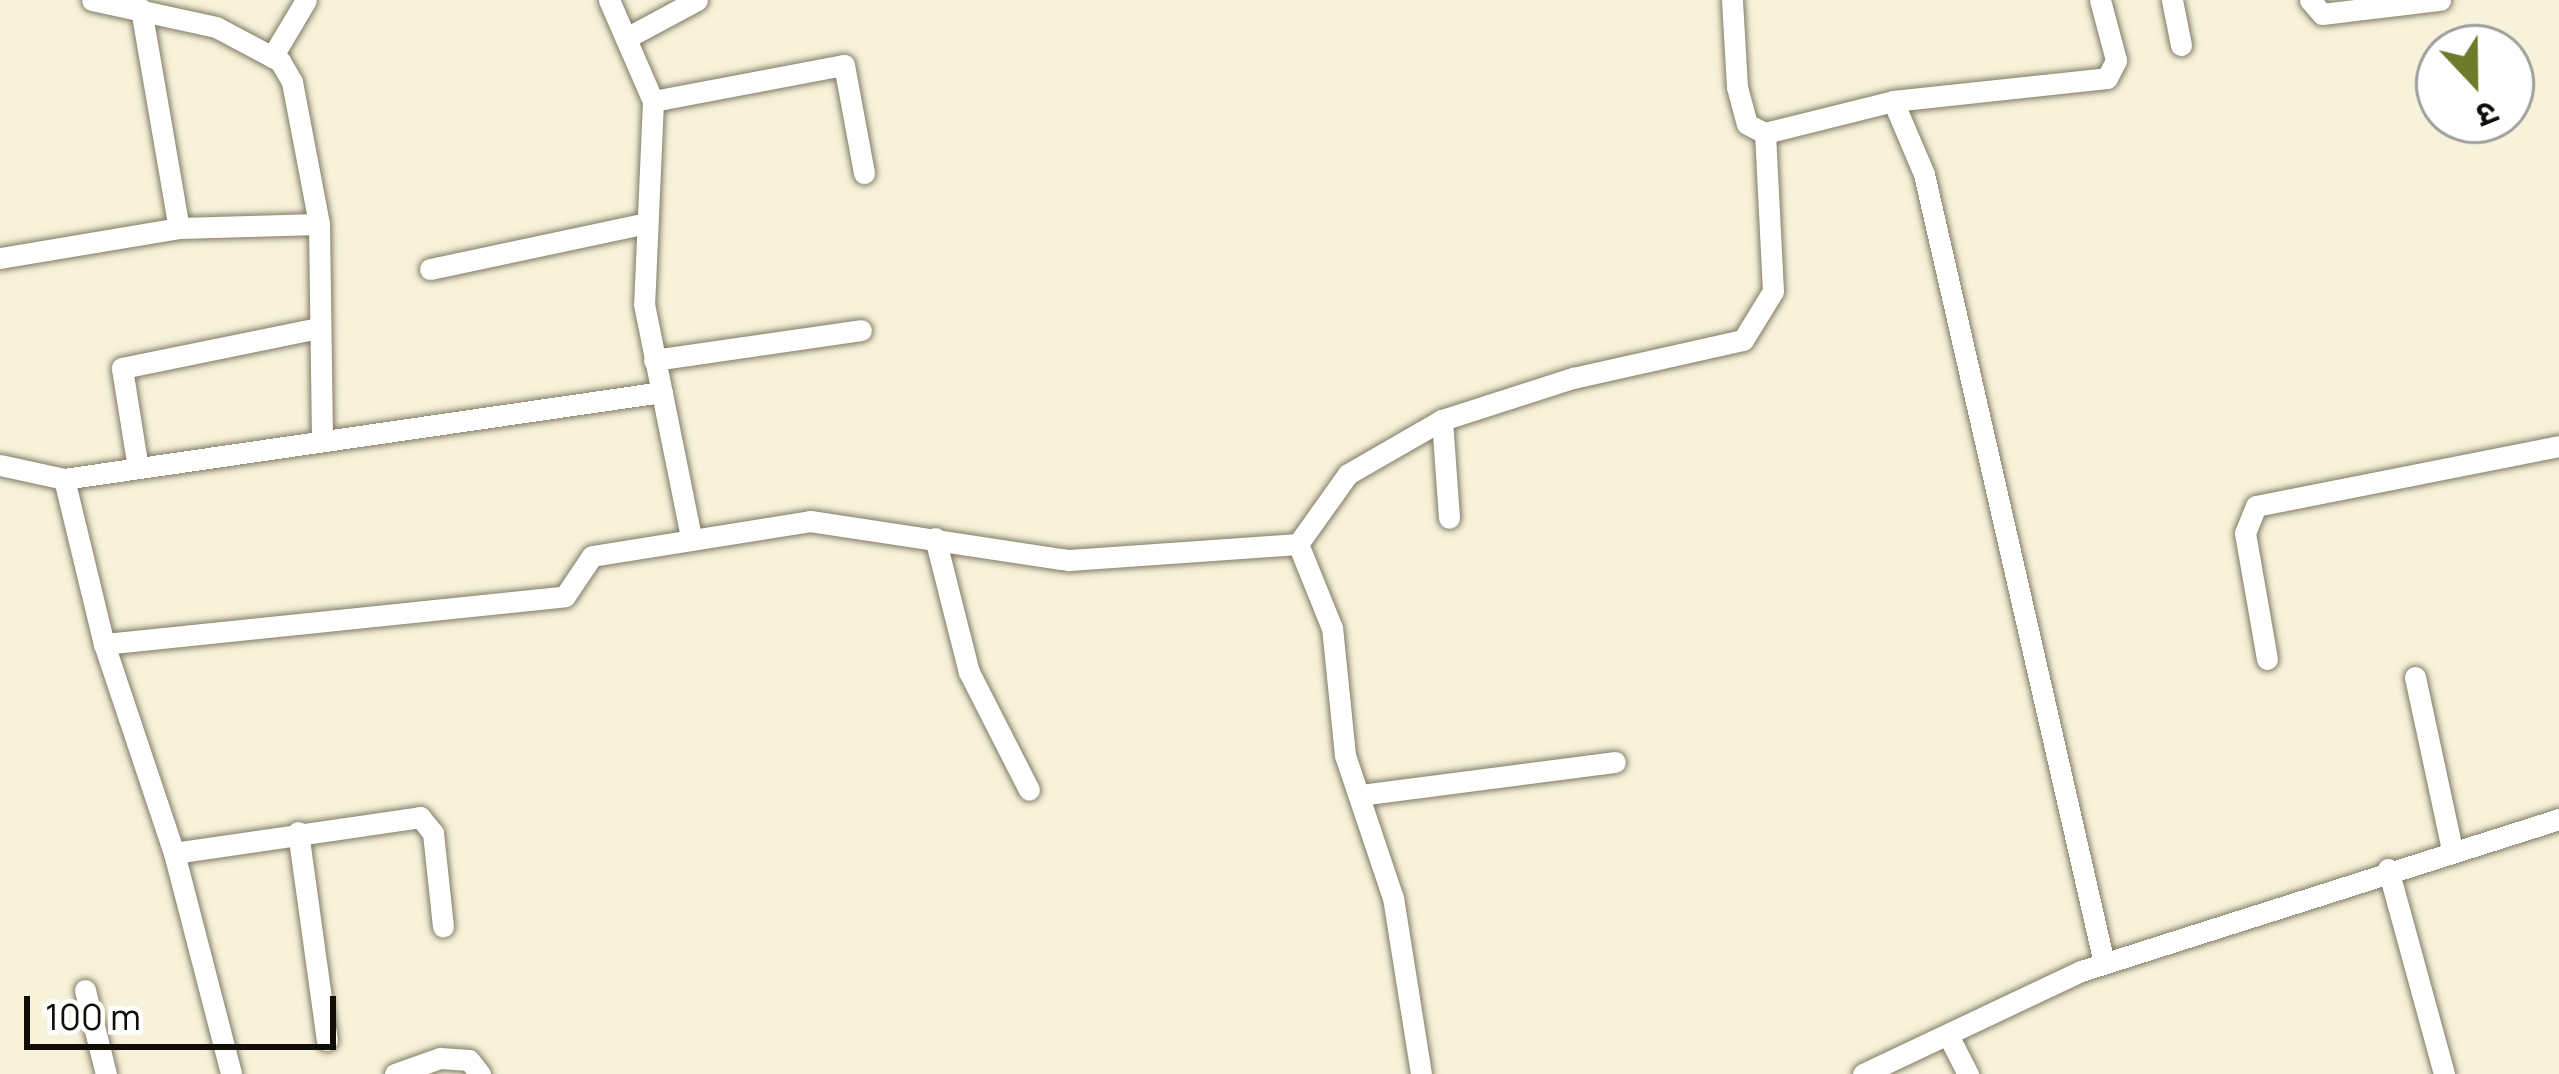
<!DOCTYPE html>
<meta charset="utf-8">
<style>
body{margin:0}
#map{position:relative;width:2559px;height:1074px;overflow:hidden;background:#f8f2da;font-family:Manrope,"Noto Sans Devanagari",sans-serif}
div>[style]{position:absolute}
.roads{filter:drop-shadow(0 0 3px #807b65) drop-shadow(0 0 3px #807b65)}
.minor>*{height:21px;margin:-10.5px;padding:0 10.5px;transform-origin:10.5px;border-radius:10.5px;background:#fff}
span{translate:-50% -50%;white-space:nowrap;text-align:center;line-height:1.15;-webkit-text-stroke:12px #fff;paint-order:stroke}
.north{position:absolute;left:2415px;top:24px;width:120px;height:120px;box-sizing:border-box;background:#fff;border:3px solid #9f9f9c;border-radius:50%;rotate:158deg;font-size:33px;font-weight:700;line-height:48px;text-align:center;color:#100e07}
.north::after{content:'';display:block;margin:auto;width:42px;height:54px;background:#6c7c2a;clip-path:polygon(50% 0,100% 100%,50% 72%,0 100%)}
.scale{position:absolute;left:24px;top:996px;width:312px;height:54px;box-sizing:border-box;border:6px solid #100e07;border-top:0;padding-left:15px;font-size:36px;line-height:42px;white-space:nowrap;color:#100e07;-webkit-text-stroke:9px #fff;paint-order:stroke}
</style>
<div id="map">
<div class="roads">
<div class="minor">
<i style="left:92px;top:0;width:127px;rotate:12.3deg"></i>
<i style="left:216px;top:27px;width:72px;rotate:28deg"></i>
<i style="left:280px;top:61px;width:24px;rotate:60deg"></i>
<i style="left:292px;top:82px;width:145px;rotate:79.2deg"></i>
<i style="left:319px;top:224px;width:214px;rotate:89.2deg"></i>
<i style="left:609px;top:0;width:110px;rotate:66.5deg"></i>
<i style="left:653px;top:101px;width:203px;rotate:92.5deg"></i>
<i style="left:644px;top:304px;width:239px;rotate:78.6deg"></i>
<i style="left:1732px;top:0;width:87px;rotate:86.7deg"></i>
<i style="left:1737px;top:87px;width:38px;rotate:75deg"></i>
<i style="left:1747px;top:124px;width:20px;rotate:27deg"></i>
<i style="left:1765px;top:133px;width:132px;rotate:-14deg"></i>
<i style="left:1893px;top:101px;width:215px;rotate:-6.1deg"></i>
<i style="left:2107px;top:78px;width:20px;rotate:-63deg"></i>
<i style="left:2116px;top:60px;width:62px;rotate:-104.9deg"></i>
<i style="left:2172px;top:0;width:46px;rotate:78.7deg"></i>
<i style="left:2310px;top:0;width:18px;rotate:49deg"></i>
<i style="left:2322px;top:14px;width:119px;rotate:-6.8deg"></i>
<i style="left:141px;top:9px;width:222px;rotate:80.2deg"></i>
<i style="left:630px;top:36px;width:76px;rotate:-28.2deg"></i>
<i style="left:272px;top:57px;width:66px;rotate:-59.2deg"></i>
<i style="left:653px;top:101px;width:194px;rotate:-10.7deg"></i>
<i style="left:844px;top:65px;width:110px;rotate:79.5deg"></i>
<i style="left:1893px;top:101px;width:79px;rotate:67deg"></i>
<i style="left:1924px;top:174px;width:809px;rotate:77.15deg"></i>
<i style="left:0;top:258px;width:181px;rotate:-9.5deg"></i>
<i style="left:179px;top:228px;width:140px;rotate:-1.6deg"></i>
<i style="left:430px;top:269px;width:217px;rotate:-12deg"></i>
<i style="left:654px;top:360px;width:209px;rotate:-8.2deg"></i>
<i style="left:1442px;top:420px;width:98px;rotate:85.9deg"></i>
<i style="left:137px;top:462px;width:95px;rotate:-99.1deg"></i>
<i style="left:122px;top:368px;width:201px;rotate:-11.5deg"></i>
<i style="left:0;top:465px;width:66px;rotate:12.3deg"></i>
<i style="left:64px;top:479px;width:170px;rotate:76.4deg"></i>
<i style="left:104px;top:644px;width:463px;rotate:-5.9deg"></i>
<i style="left:565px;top:596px;width:48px;rotate:-56deg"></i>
<i style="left:592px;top:556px;width:221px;rotate:-9.1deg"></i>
<i style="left:810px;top:521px;width:262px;rotate:8.6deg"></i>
<i style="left:1069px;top:560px;width:230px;rotate:-4deg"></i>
<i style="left:64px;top:479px;width:604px;rotate:-8.28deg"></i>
<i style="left:935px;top:538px;width:138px;rotate:75.8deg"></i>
<i style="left:969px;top:672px;width:132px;rotate:63deg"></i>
<i style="left:104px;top:644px;width:220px;rotate:71.5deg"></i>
<i style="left:174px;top:853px;width:228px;rotate:75.5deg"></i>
<i style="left:2267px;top:659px;width:128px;rotate:-99.9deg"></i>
<i style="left:2245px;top:533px;width:29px;rotate:-68deg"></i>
<i style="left:2256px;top:506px;width:309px;rotate:-11.2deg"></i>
<i style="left:2415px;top:677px;width:177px;rotate:77.9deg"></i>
<i style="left:1360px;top:795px;width:257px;rotate:-7.4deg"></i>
<i style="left:298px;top:832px;width:210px;rotate:82.1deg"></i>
<i style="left:174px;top:853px;width:249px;rotate:-8.3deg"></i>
<i style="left:420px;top:817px;width:21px;rotate:51deg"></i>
<i style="left:433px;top:833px;width:94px;rotate:83.9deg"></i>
<i style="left:2388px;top:869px;width:213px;rotate:74.7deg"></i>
<i style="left:85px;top:990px;width:87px;rotate:76deg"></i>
<i style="left:1948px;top:1035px;width:44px;rotate:62.9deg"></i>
<i style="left:395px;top:1074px;width:48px;rotate:-19.6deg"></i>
<i style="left:440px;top:1058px;width:29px;rotate:4deg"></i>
<i style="left:469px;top:1060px;width:18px;rotate:52deg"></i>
<i style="left:1421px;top:1074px;width:178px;rotate:-99deg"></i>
<i style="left:1393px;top:898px;width:151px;rotate:-108.6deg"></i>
<i style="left:1345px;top:755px;width:128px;rotate:-95.8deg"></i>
<i style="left:1332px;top:628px;width:91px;rotate:-112deg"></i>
<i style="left:1298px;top:544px;width:86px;rotate:-54.5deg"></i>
<i style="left:1348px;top:474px;width:108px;rotate:-29.9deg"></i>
<i style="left:1442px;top:420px;width:138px;rotate:-17.8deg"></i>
<i style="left:1573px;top:378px;width:174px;rotate:-12.6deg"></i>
<i style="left:1743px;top:340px;width:57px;rotate:-58.5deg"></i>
<i style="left:1773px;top:291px;width:158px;rotate:-92.9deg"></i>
<i style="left:1863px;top:1074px;width:241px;rotate:-25.3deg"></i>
<i style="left:2081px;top:971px;width:502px;rotate:-17.64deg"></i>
</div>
</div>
<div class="north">उ</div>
<div class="scale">100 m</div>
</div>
